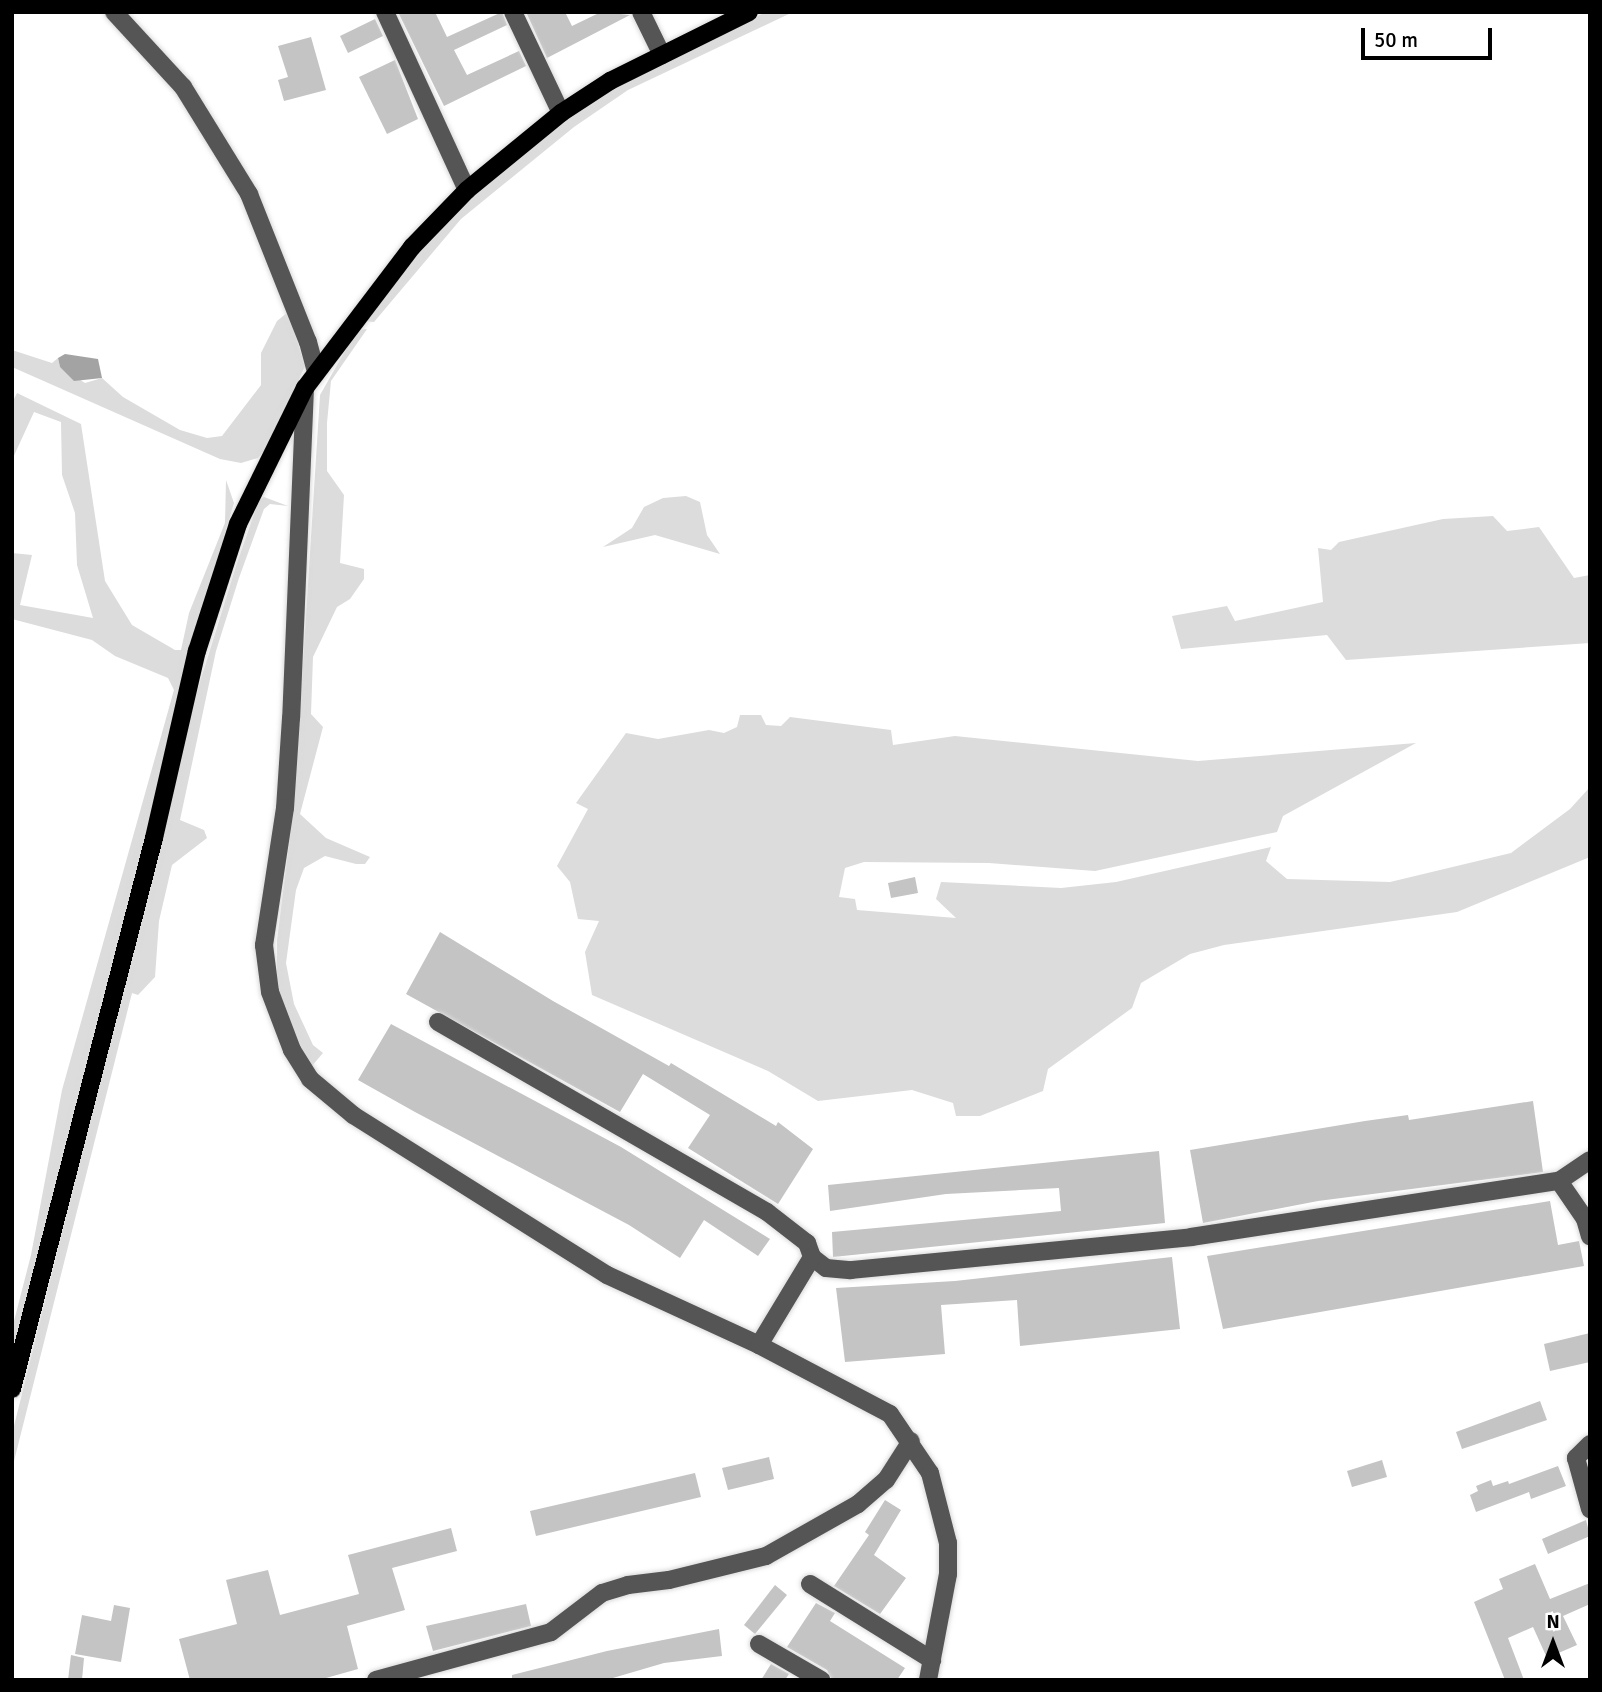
<!DOCTYPE html>
<style>
body{margin:0}
#map{position:relative;width:1602px;height:1692px;overflow:hidden;background:#fff;font-family:Signika,sans-serif}
div>[style]{position:absolute}
.green>*{inset:0;background:#dcdcdc}
.water>*{inset:0;background:#a3a3a3}
.building>*{inset:0;background:#c4c4c4}
.roads{filter:drop-shadow(0 0 2px #dbdbdb) drop-shadow(0 0 2px #dbdbdb)}
.minor>*{height:18px;margin:-9px;padding:0 9px;transform-origin:9px;border-radius:9px;background:#555}
.major>*{height:18px;margin:-9px;padding:0 9px;transform-origin:9px;border-radius:9px;background:#000}
span{translate:-50% -50%;white-space:nowrap;text-align:center;line-height:1.15;-webkit-text-stroke:7px #fff;paint-order:stroke}
.frame{position:absolute;inset:0;border:14px solid #000;pointer-events:none}
.north{position:absolute;left:1518px;top:1608px;width:70px;height:70px;-webkit-text-stroke:5px #fff;paint-order:stroke;rotate:0deg;font-size:19px;font-weight:700;line-height:28px;text-align:center;color:#000}
.north::after{content:'';display:block;margin:auto;width:24px;height:32px;background:#000;clip-path:polygon(50% 0,100% 100%,50% 72%,0 100%)}
.scale{position:absolute;left:1361px;top:28px;width:131px;height:32px;box-sizing:border-box;border:4px solid #000;border-top:0;padding-left:9px;font-size:21px;line-height:24px;white-space:nowrap;color:#000;-webkit-text-stroke:5px #fff;paint-order:stroke}
</style>
<div id="map">
<div class="green">
<i style="clip-path:polygon(766px 12px,793px 12px,628px 90px,574px 127px,461px 219px,374px 322px,364px 321px,403px 270px,465px 203px,561px 121px,612px 85px)"></i>
<i style="clip-path:polygon(288px 312px,305px 366px,269px 446px,258px 458px,241px 463px,220px 459px,12px 367px,12px 350px,52px 363px,58px 358px,60px 367px,85px 383px,102px 378px,123px 397px,180px 430px,207px 438px,222px 436px,261px 385px,261px 353px,277px 321px)"></i>
<i style="clip-path:polygon(367px 329px,331px 381px,327px 423px,327px 471px,344px 495px,340px 563px,364px 569px,364px 579px,350px 599px,337px 607px,313px 657px,311px 714px,323px 727px,300px 814px,326px 838px,370px 857px,365px 864px,356px 864px,325px 856px,304px 868px,296px 890px,286px 963px,294px 1004px,313px 1045px,323px 1053px,311px 1067px,301px 1052px,277px 987px,277px 940px,294px 805px,320px 395px,357px 330px)"></i>
<i style="clip-path:polygon(17px 393px,81px 424px,105px 581px,132px 625px,175px 650px,181px 650px,189px 613px,225px 523px,226px 480px,234px 503px,182px 678px,139px 867px,12px 1363px,12px 1329px,31px 1255px,62px 1090px,174px 690px,168px 678px,115px 656px,92px 640px,12px 619px,12px 553px,32px 555px,20px 605px,93px 618px,77px 565px,75px 513px,62px 475px,61px 422px,34px 412px,12px 460px,12px 403px)"></i>
<i style="clip-path:polygon(686px 496px,700px 502px,707px 535px,720px 554px,655px 535px,603px 547px,632px 528px,644px 507px,663px 498px)"></i>
<i style="clip-path:polygon(264px 497px,288px 506px,270px 504px,264px 509px,239px 578px,216px 651px,180px 820px,204px 830px,207px 838px,172px 865px,159px 921px,155px 977px,138px 995px,132px 993px,12px 1469px,12px 1434px,196px 695px,237px 563px,259px 500px)"></i>
<i style="clip-path:polygon(1493px 516px,1507px 531px,1539px 527px,1574px 578px,1590px 575px,1590px 643px,1346px 660px,1327px 635px,1181px 649px,1172px 616px,1227px 606px,1235px 621px,1323px 602px,1318px 548px,1331px 550px,1339px 542px,1443px 519px)"></i>
<i style="clip-path:polygon(740px 715px,761px 715px,766px 725px,781px 726px,790px 717px,891px 730px,893px 745px,955px 736px,1198px 761px,1416px 743px,1283px 816px,1277px 832px,1095px 871px,989px 863px,864px 862px,845px 868px,839px 897px,855px 899px,857px 910px,956px 918px,936px 899px,941px 882px,1061px 888px,1116px 882px,1271px 847px,1266px 861px,1287px 879px,1390px 882px,1511px 853px,1570px 809px,1590px 787px,1590px 857px,1457px 912px,1224px 945px,1190px 954px,1141px 983px,1132px 1008px,1048px 1069px,1043px 1091px,980px 1116px,956px 1116px,953px 1103px,912px 1090px,818px 1101px,768px 1071px,592px 995px,585px 952px,599px 921px,578px 919px,570px 882px,557px 866px,588px 809px,576px 803px,626px 733px,658px 739px,709px 730px,724px 733px,737px 727px)"></i>
</div>
<div class="water">
<i style="clip-path:polygon(65px 354px,98px 359px,102px 378px,74px 381px,60px 367px,58px 358px)"></i>
</div>
<div class="building">
<i style="clip-path:polygon(398px 12px,435px 12px,447px 37px,502px 12px,507px 25px,454px 50px,467px 75px,519px 51px,526px 66px,444px 106px)"></i>
<i style="clip-path:polygon(526px 12px,565px 12px,572px 26px,601px 12px,630px 15px,547px 58px)"></i>
<i style="clip-path:polygon(375px 19px,383px 36px,348px 53px,340px 36px)"></i>
<i style="clip-path:polygon(311px 37px,326px 90px,284px 101px,278px 80px,288px 77px,278px 46px)"></i>
<i style="clip-path:polygon(395px 60px,418px 119px,387px 134px,359px 77px)"></i>
<i style="clip-path:polygon(915px 877px,918px 893px,891px 898px,888px 883px)"></i>
<i style="clip-path:polygon(440px 932px,553px 1001px,669px 1066px,671px 1063px,776px 1126px,778px 1122px,813px 1149px,778px 1204px,688px 1148px,710px 1115px,643px 1074px,620px 1112px,406px 994px)"></i>
<i style="clip-path:polygon(391px 1024px,621px 1147px,770px 1239px,758px 1256px,704px 1220px,680px 1258px,629px 1225px,415px 1112px,358px 1080px)"></i>
<i style="clip-path:polygon(1533px 1101px,1543px 1172px,1318px 1201px,1203px 1223px,1190px 1150px,1365px 1121px,1408px 1115px,1409px 1120px)"></i>
<i style="clip-path:polygon(1159px 1151px,1165px 1223px,833px 1257px,832px 1232px,1061px 1211px,1059px 1188px,946px 1194px,830px 1211px,828px 1185px)"></i>
<i style="clip-path:polygon(1550px 1201px,1558px 1245px,1579px 1241px,1584px 1266px,1223px 1329px,1207px 1256px)"></i>
<i style="clip-path:polygon(1172px 1257px,1180px 1329px,1020px 1346px,1017px 1300px,941px 1305px,945px 1354px,845px 1362px,836px 1288px,955px 1281px)"></i>
<i style="clip-path:polygon(1590px 1333px,1590px 1362px,1550px 1371px,1544px 1344px)"></i>
<i style="clip-path:polygon(1540px 1401px,1547px 1420px,1462px 1449px,1456px 1432px)"></i>
<i style="clip-path:polygon(769px 1457px,774px 1479px,728px 1490px,722px 1468px)"></i>
<i style="clip-path:polygon(1382px 1460px,1387px 1477px,1352px 1487px,1347px 1471px)"></i>
<i style="clip-path:polygon(1558px 1466px,1566px 1486px,1531px 1499px,1529px 1492px,1476px 1512px,1470px 1495px,1478px 1491px,1476px 1486px,1491px 1480px,1493px 1486px,1508px 1481px,1509px 1484px)"></i>
<i style="clip-path:polygon(695px 1473px,701px 1497px,536px 1536px,530px 1511px)"></i>
<i style="clip-path:polygon(885px 1500px,901px 1510px,874px 1555px,906px 1578px,880px 1614px,834px 1586px,869px 1535px,865px 1532px)"></i>
<i style="clip-path:polygon(1586px 1520px,1590px 1536px,1548px 1554px,1542px 1539px)"></i>
<i style="clip-path:polygon(451px 1528px,457px 1551px,392px 1568px,405px 1610px,347px 1626px,358px 1669px,319px 1680px,190px 1680px,179px 1639px,237px 1624px,226px 1580px,268px 1570px,280px 1615px,359px 1594px,348px 1555px)"></i>
<i style="clip-path:polygon(1535px 1564px,1550px 1599px,1590px 1583px,1590px 1604px,1563px 1616px,1577px 1645px,1547px 1658px,1533px 1627px,1508px 1638px,1524px 1680px,1505px 1680px,1474px 1602px,1503px 1589px,1499px 1579px)"></i>
<i style="clip-path:polygon(775px 1585px,787px 1595px,755px 1634px,744px 1625px)"></i>
<i style="clip-path:polygon(816px 1603px,835px 1613px,830px 1621px,905px 1668px,897px 1680px,832px 1680px,827px 1670px,787px 1647px)"></i>
<i style="clip-path:polygon(526px 1604px,531px 1626px,433px 1651px,426px 1626px)"></i>
<i style="clip-path:polygon(114px 1605px,130px 1608px,121px 1662px,75px 1654px,82px 1615px,111px 1621px)"></i>
<i style="clip-path:polygon(719px 1629px,722px 1656px,664px 1663px,606px 1680px,512px 1680px,512px 1675px,607px 1651px)"></i>
<i style="clip-path:polygon(71px 1655px,84px 1658px,82px 1680px,68px 1680px)"></i>
<i style="clip-path:polygon(771px 1664px,789px 1674px,785px 1680px,761px 1680px)"></i>
</div>
<div class="roads">
<div class="minor">
<i style="left:114px;top:12px;width:102px;rotate:47.4deg"></i>
<i style="left:183px;top:87px;width:126px;rotate:58.3deg"></i>
<i style="left:249px;top:194px;width:159px;rotate:68.3deg"></i>
<i style="left:308px;top:342px;width:31px;rotate:75deg"></i>
<i style="left:385px;top:12px;width:196px;rotate:65.3deg"></i>
<i style="left:513px;top:12px;width:112px;rotate:64.6deg"></i>
<i style="left:641px;top:12px;width:48px;rotate:64deg"></i>
<i style="left:305px;top:388px;width:330px;rotate:92.4deg"></i>
<i style="left:291px;top:718px;width:90px;rotate:93.8deg"></i>
<i style="left:285px;top:808px;width:139px;rotate:98.7deg"></i>
<i style="left:264px;top:945px;width:47px;rotate:82.7deg"></i>
<i style="left:270px;top:992px;width:62px;rotate:69.2deg"></i>
<i style="left:292px;top:1050px;width:34px;rotate:58deg"></i>
<i style="left:310px;top:1079px;width:56px;rotate:39.9deg"></i>
<i style="left:353px;top:1115px;width:300px;rotate:32.2deg"></i>
<i style="left:607px;top:1275px;width:167px;rotate:24.7deg"></i>
<i style="left:759px;top:1345px;width:148px;rotate:27.8deg"></i>
<i style="left:890px;top:1414px;width:71px;rotate:55.9deg"></i>
<i style="left:930px;top:1473px;width:72px;rotate:75.6deg"></i>
<i style="left:948px;top:1543px;width:31px;rotate:90deg"></i>
<i style="left:948px;top:1574px;width:108px;rotate:100.7deg"></i>
<i style="left:438px;top:1022px;width:380px;rotate:30deg"></i>
<i style="left:767px;top:1212px;width:51px;rotate:37.8deg"></i>
<i style="left:807px;top:1243px;width:15px;rotate:70deg"></i>
<i style="left:812px;top:1257px;width:18px;rotate:38deg"></i>
<i style="left:826px;top:1268px;width:25px;rotate:5deg"></i>
<i style="left:851px;top:1270px;width:342px;rotate:-5.5deg"></i>
<i style="left:1191px;top:1237px;width:372px;rotate:-8.7deg"></i>
<i style="left:1559px;top:1181px;width:37px;rotate:-34deg"></i>
<i style="left:1559px;top:1181px;width:46px;rotate:55.6deg"></i>
<i style="left:1585px;top:1219px;width:18px;rotate:74deg"></i>
<i style="left:759px;top:1345px;width:103px;rotate:-58.9deg"></i>
<i style="left:1590px;top:1444px;width:20px;rotate:135deg"></i>
<i style="left:1576px;top:1458px;width:53px;rotate:74.6deg"></i>
<i style="left:810px;top:1584px;width:144px;rotate:31.9deg"></i>
<i style="left:759px;top:1644px;width:72px;rotate:30.1deg"></i>
<i style="left:376px;top:1680px;width:181px;rotate:-15.3deg"></i>
<i style="left:551px;top:1632px;width:64px;rotate:-37.4deg"></i>
<i style="left:602px;top:1593px;width:27px;rotate:-17deg"></i>
<i style="left:628px;top:1585px;width:41px;rotate:-7deg"></i>
<i style="left:669px;top:1580px;width:100px;rotate:-13.9deg"></i>
<i style="left:766px;top:1556px;width:106px;rotate:-29.5deg"></i>
<i style="left:858px;top:1504px;width:37px;rotate:-41deg"></i>
<i style="left:886px;top:1480px;width:46px;rotate:-57.3deg"></i>
</div>
<div class="major">
<i style="left:12px;top:1389px;width:569px;rotate:-75.55deg"></i>
<i style="left:154px;top:838px;width:192px;rotate:-77.1deg"></i>
<i style="left:197px;top:651px;width:133px;rotate:-72.1deg"></i>
<i style="left:238px;top:524px;width:152px;rotate:-63.8deg"></i>
<i style="left:305px;top:388px;width:177px;rotate:-52.8deg"></i>
<i style="left:412px;top:247px;width:79px;rotate:-46deg"></i>
<i style="left:467px;top:190px;width:122px;rotate:-39.3deg"></i>
<i style="left:561px;top:113px;width:59px;rotate:-33.1deg"></i>
<i style="left:610px;top:81px;width:155px;rotate:-26.4deg"></i>
</div>
</div>
<div class="frame"></div>
<div class="north">N</div>
<div class="scale">50 m</div>
</div>
